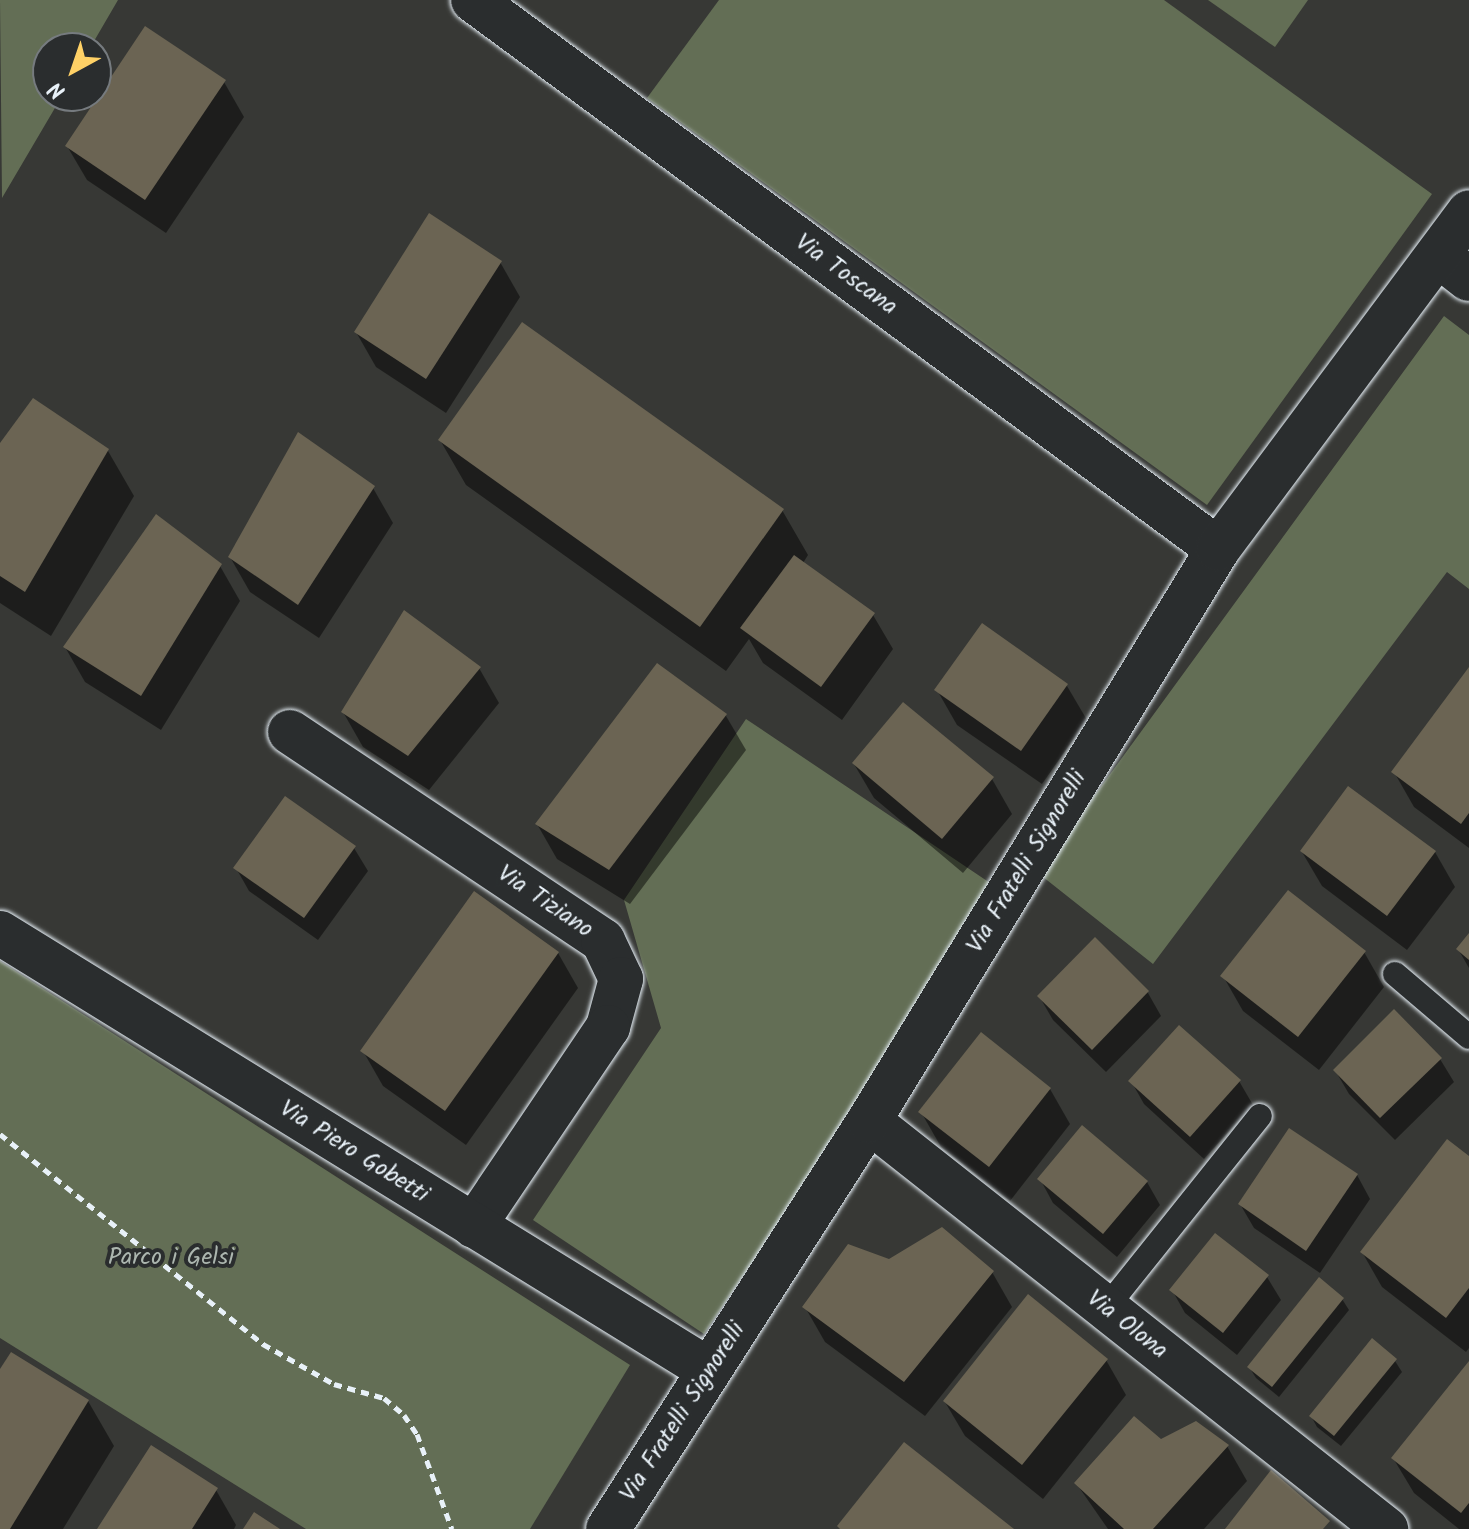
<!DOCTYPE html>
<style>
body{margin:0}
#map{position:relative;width:1469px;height:1529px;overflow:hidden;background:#373835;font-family:Kalam,sans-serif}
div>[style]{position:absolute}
.green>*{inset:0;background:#636e55}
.shadow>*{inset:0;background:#0007}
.building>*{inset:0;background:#6b6453}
.path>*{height:5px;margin-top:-2.5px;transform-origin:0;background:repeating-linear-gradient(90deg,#e8f1f8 0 8px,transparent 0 14px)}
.roads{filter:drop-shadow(0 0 2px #e8f1f8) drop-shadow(0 0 2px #e8f1f8)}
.lane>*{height:24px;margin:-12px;padding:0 12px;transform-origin:12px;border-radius:12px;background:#2a2d2e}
.street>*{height:44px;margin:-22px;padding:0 22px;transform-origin:22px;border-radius:22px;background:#2a2d2e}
span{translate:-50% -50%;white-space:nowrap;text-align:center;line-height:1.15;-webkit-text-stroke:8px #2a2d2e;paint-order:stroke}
.street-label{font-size:24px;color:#e8f1f8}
.park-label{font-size:24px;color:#acb6af}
.north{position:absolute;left:32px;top:32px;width:80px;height:80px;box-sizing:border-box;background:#2a2d2e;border:2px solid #767b7f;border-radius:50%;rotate:220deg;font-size:22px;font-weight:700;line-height:32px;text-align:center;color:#e8f1f8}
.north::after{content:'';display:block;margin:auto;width:28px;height:36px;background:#ffd166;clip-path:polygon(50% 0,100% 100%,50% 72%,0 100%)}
</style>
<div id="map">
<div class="green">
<i style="clip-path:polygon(0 0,118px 0,90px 48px,48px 48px,48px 96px,62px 96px,2px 198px)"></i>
<i style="clip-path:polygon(719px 0,1164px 0,1432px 194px,1207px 505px,647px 98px)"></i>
<i style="clip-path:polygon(1208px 0,1308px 0,1275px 47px)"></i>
<i style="clip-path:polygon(1444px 316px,1469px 335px,1469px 589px,1447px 572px,1153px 964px,1038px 873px)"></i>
<i style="clip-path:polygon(746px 719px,1002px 891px,704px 1334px,533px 1220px,661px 1028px,624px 900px)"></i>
<i style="clip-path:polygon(0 961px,630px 1365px,530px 1529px,306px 1529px,0 1338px)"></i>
</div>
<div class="shadow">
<i style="clip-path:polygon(224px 82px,244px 117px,166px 233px,87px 180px,67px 146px)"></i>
<i style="clip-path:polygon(500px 262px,520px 297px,446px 413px,376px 367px,356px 332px)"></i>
<i style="clip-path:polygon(440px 440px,782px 510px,808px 555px,803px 563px,873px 615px,893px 649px,842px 720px,763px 663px,749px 639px,726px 671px,466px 485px)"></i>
<i style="clip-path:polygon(0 447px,108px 451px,134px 496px,51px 636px,0 603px)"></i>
<i style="clip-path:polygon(373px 488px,393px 523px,319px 638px,250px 592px,230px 557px)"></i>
<i style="clip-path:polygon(220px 566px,240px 601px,161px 730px,85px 682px,65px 647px)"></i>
<i style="clip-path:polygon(657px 666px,726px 716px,746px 750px,630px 904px,557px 859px,537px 824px)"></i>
<i style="clip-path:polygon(479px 668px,499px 703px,429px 790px,363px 747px,343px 712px)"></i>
<i style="clip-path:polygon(1469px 670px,1469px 848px,1414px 807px,1394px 772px)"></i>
<i style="clip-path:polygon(1067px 686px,1087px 720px,1042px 784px,957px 725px,937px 690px)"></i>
<i style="clip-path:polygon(854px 764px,992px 779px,1012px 814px,963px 873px,874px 798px)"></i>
<i style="clip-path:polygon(354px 848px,368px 871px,318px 940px,249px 891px,236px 868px)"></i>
<i style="clip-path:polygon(1302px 852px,1435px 852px,1455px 887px,1407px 950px,1322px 886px)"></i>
<i style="clip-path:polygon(1469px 936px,1469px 968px,1458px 949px)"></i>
<i style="clip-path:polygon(1095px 940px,1148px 993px,1161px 1016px,1106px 1072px,1053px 1020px,1039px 996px)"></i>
<i style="clip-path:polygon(1364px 952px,1384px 987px,1319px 1070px,1243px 1011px,1223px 976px)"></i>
<i style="clip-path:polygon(558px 953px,578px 988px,466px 1145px,383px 1086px,363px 1051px)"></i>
<i style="clip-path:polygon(1440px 1059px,1454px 1082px,1395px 1140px,1349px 1094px,1335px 1070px)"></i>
<i style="clip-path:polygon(1131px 1081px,1239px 1081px,1253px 1105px,1204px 1159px,1144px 1104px)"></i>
<i style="clip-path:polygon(1050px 1089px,1070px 1124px,1010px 1201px,941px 1147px,921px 1112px)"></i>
<i style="clip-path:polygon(1469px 1158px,1469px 1348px,1466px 1352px,1382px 1287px,1362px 1252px)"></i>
<i style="clip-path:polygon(1357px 1175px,1370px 1199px,1320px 1273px,1254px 1228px,1240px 1204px)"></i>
<i style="clip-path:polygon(1040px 1179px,1147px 1182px,1160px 1205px,1117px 1257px,1053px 1203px)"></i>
<i style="clip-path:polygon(889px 1261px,992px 1272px,1012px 1307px,925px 1416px,825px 1342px,805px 1307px)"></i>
<i style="clip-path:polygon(1267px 1277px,1281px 1300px,1237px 1355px,1185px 1313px,1172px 1290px)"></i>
<i style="clip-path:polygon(1342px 1299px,1349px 1310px,1279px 1397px,1256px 1378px,1249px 1367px)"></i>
<i style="clip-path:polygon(1106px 1360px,1126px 1395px,1043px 1499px,965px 1436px,945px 1402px)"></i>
<i style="clip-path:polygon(1395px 1361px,1402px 1372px,1341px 1446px,1317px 1427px,1311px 1416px)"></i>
<i style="clip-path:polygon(1469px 1364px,1469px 1529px,1459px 1529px,1414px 1493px,1393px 1458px)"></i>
<i style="clip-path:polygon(0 1373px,88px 1401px,114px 1446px,63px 1529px,0 1529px)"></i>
<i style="clip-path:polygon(1161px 1441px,1227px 1446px,1247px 1481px,1204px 1529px,1108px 1529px,1076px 1483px)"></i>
<i style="clip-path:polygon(216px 1490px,236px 1525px,234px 1529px,100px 1529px)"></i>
</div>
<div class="building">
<i style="clip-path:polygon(145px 26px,226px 80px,145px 200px,65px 146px)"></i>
<i style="clip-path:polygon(429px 213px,502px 261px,426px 379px,354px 332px)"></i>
<i style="clip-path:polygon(522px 322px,784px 509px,700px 627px,438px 440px)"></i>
<i style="clip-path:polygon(33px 398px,109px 449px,25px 592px,0 576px,0 443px)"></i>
<i style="clip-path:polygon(298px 432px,375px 486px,298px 605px,228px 557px)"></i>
<i style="clip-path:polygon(156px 514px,222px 564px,141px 696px,63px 647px)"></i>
<i style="clip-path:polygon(794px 555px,875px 613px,821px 687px,740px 628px)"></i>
<i style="clip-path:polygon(404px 610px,481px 667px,408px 756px,341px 712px)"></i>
<i style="clip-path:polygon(982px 623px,1068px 684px,1021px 751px,934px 690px)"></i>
<i style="clip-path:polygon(657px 663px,727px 714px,609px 870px,535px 824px)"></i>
<i style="clip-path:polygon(1469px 667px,1469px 813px,1461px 824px,1391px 772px)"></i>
<i style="clip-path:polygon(903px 702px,994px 777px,942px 839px,852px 763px)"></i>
<i style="clip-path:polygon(1348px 786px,1436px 851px,1387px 916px,1300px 851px)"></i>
<i style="clip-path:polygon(285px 796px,356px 846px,304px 918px,233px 868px)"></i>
<i style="clip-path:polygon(1288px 890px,1366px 951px,1298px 1037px,1220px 976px)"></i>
<i style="clip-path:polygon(474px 891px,559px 952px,445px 1111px,360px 1051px)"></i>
<i style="clip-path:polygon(1469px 933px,1469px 960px,1456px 949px)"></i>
<i style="clip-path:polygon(1095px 937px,1149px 991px,1092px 1050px,1037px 996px)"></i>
<i style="clip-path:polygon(1394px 1009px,1442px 1058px,1380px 1118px,1333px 1070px)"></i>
<i style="clip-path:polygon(1179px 1025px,1241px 1080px,1190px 1137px,1128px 1081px)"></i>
<i style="clip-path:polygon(981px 1032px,1051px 1088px,989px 1167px,918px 1112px)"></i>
<i style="clip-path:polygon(1082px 1125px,1148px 1181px,1103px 1234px,1037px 1179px)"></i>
<i style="clip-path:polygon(1289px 1128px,1358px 1174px,1306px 1251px,1238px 1204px)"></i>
<i style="clip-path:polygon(1447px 1139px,1469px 1156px,1469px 1288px,1446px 1318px,1360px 1252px)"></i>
<i style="clip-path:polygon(942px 1227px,994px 1271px,904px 1382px,802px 1307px,848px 1244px,889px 1259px)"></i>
<i style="clip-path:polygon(1215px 1233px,1269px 1275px,1223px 1333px,1169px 1290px)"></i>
<i style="clip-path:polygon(1319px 1277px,1344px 1298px,1272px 1387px,1247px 1367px)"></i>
<i style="clip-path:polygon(1028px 1294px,1108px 1359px,1022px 1465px,943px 1401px)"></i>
<i style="clip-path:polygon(1372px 1338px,1397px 1359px,1334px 1436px,1309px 1416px)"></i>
<i style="clip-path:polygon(11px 1352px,89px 1400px,10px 1529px,0 1529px,0 1369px)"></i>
<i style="clip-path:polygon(1469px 1361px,1469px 1503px,1461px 1513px,1391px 1458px)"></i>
<i style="clip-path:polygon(1134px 1416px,1161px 1439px,1196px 1421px,1229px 1445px,1153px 1529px,1124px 1529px,1074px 1483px)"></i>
<i style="clip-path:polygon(904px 1442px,1014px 1529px,840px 1529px,837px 1526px)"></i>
<i style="clip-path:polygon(151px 1445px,218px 1488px,192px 1529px,97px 1529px)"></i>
<i style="clip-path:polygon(1271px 1470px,1330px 1521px,1323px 1529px,1225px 1529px)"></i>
<i style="clip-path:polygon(254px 1512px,280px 1529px,243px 1529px)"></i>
</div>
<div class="path">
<i style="left:0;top:1134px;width:337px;rotate:38.6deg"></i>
<i style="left:263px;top:1344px;width:81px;rotate:29.4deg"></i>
<i style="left:334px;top:1384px;width:52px;rotate:15.6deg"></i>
<i style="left:384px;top:1398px;width:26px;rotate:40deg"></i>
<i style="left:404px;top:1415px;width:23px;rotate:56deg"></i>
<i style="left:417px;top:1434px;width:101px;rotate:69.8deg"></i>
</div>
<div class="roads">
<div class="lane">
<i style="left:1395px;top:974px;width:97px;rotate:40.4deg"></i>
<i style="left:1106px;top:1308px;width:246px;rotate:-51.3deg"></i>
</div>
<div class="street">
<i style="left:473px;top:0;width:925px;rotate:36.39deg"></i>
<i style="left:1438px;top:255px;width:39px;rotate:38deg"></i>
<i style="left:290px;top:732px;width:376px;rotate:33.7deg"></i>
<i style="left:603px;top:941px;width:42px;rotate:64.7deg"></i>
<i style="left:621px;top:979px;width:50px;rotate:105.2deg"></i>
<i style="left:608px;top:1027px;width:240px;rotate:124deg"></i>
<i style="left:0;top:933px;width:833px;rotate:31.65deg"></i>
<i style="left:869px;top:1121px;width:659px;rotate:38.28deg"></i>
<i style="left:608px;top:1529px;width:484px;rotate:-57.4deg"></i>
<i style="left:869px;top:1121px;width:670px;rotate:-58.61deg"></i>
<i style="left:1218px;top:549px;width:420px;rotate:-53.3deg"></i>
</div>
</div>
<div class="street-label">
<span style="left:846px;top:275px;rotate:36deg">Via Toscana</span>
<span style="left:1027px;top:862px;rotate:-59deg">Via Fratelli Signorelli</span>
<span style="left:545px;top:902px;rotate:34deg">Via Tiziano</span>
<span style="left:354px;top:1152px;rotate:32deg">Via Piero Gobetti</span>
<span style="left:1127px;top:1325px;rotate:38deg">Via Olona</span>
<span style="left:683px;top:1412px;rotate:-57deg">Via Fratelli Signorelli</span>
</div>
<div class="park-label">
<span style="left:171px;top:1258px">Parco i Gelsi</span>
</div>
<div class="north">N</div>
</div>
